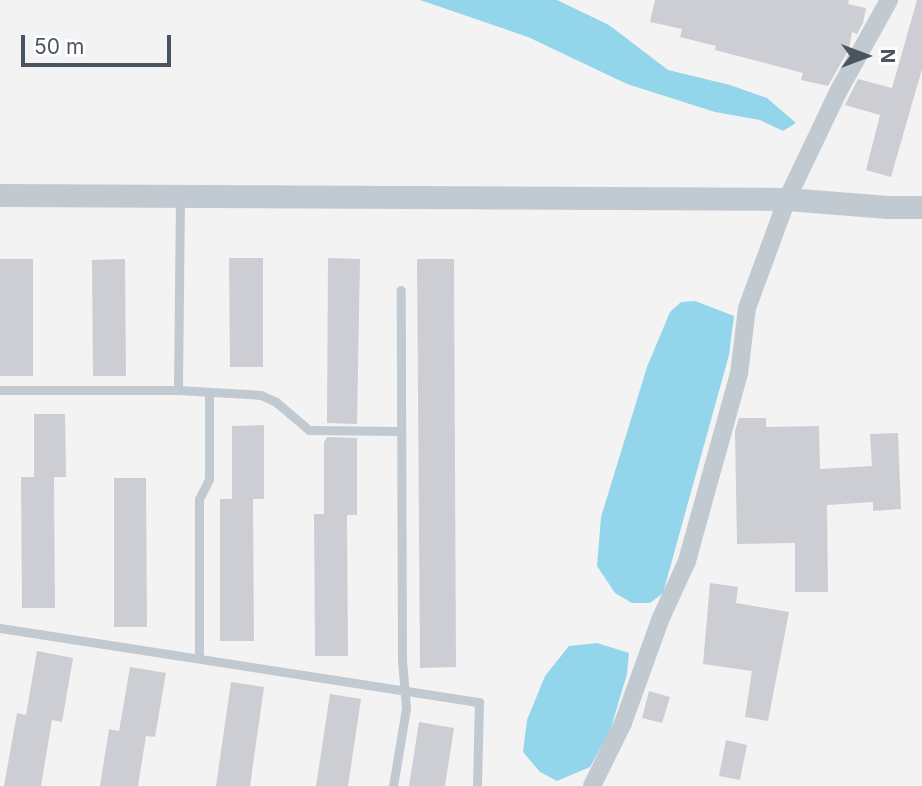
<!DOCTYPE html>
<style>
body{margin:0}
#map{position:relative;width:922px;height:786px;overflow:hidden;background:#f4f3f3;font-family:Inter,sans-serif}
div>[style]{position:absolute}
.water>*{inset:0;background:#93d5eb}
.building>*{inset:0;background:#cdced4}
.service>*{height:9px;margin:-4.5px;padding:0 4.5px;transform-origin:4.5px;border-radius:4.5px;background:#c1c9d1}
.minor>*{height:18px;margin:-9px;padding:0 9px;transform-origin:9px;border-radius:9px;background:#c1c9d1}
.tertiary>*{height:23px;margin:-11.5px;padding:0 11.5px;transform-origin:11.5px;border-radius:11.5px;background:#c1c9d1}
span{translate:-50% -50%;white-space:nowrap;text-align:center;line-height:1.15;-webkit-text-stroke:5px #fff;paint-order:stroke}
.north{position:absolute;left:831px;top:21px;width:70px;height:70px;-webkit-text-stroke:5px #fff;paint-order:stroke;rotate:90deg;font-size:19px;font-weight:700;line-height:28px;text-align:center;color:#4a5560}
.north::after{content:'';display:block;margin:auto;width:24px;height:32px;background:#4a5560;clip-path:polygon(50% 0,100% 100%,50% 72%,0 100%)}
.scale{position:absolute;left:21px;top:35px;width:150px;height:32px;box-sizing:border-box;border:4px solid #4a5560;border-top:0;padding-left:9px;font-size:21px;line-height:24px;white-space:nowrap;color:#4a5560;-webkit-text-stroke:5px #fff;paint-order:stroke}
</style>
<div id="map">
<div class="water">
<i style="clip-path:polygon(420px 0,557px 0,609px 25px,668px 70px,730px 85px,767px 98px,796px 123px,783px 131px,760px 120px,715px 112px,627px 84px,528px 37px)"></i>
<i style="clip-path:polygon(695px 301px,734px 316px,729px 355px,663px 593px,650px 603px,632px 603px,615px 593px,597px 566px,601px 517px,647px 367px,670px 312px,681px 302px)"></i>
<i style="clip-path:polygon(597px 643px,629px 653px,627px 674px,610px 731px,590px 767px,557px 781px,540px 772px,523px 752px,527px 720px,545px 676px,569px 646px)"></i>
</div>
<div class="building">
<i style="clip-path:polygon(655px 0,849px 0,848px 4px,866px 8px,863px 23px,857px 34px,852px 32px,849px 49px,828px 86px,801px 80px,803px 73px,715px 50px,716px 46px,680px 37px,682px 29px,650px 22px)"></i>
<i style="clip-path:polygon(917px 0,922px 0,922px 69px,891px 177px,866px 170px,880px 115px,845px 105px,858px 79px,892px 88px)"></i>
<i style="clip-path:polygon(229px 258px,263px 258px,263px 367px,230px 367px)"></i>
<i style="clip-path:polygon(328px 258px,360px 259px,357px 424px,327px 423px)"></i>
<i style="clip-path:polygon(0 259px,33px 259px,33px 376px,0 376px)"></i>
<i style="clip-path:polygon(125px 259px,126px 376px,93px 376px,92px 260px)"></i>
<i style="clip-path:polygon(417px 259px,454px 259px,456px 667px,420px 668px)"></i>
<i style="clip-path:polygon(34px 414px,65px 414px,66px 477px,54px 477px,55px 608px,22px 608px,21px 477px,34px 477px)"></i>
<i style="clip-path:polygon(739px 418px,766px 418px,766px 427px,819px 426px,820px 469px,872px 466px,870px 434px,898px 433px,901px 509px,873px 511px,873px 502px,827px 505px,828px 592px,795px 592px,795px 543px,737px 544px,735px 431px)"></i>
<i style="clip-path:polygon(264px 425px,264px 499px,253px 499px,254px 641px,220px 641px,220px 499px,232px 499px,232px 426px)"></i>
<i style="clip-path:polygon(327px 437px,357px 438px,357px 515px,347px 515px,348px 656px,315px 656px,314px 514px,324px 514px,324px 442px)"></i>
<i style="clip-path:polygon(114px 478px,146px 478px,147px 627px,114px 627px)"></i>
<i style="clip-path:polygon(710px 583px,738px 587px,736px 603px,789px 612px,768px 721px,745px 717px,752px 671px,703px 664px)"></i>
<i style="clip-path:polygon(37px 651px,73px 658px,62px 722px,52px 720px,41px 786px,4px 786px,17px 713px,26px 715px)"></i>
<i style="clip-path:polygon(130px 667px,166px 673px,155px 737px,146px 736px,138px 786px,100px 786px,109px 729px,119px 731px)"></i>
<i style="clip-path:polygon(231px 682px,264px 687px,250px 786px,216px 786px)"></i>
<i style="clip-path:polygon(649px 691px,670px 697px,662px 723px,642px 718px)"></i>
<i style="clip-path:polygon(330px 694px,361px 699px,348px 786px,316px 786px)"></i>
<i style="clip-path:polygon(419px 722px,454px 728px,445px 786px,409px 786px)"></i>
<i style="clip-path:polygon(726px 740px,747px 745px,740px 780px,719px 776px)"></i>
</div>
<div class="service">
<i style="left:180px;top:197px;width:193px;rotate:90.6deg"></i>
<i style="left:178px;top:390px;width:83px;rotate:3.4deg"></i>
<i style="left:261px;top:395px;width:17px;rotate:25deg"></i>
<i style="left:276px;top:402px;width:43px;rotate:40.3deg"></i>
<i style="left:309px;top:430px;width:91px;rotate:0.6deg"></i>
<i style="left:0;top:390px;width:178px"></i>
<i style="left:0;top:628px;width:485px;rotate:8.8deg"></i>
<i style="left:479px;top:702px;width:84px;rotate:91.4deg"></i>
<i style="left:199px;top:658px;width:159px;rotate:-90deg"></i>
<i style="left:199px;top:499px;width:22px;rotate:-63deg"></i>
<i style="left:209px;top:479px;width:87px;rotate:-90deg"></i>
<i style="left:393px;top:786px;width:79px;rotate:-80.5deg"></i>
<i style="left:406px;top:708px;width:48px;rotate:-94.8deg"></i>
<i style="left:402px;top:660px;width:370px;rotate:-90.2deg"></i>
</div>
<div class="minor">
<i style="left:592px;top:786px;width:70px;rotate:-63.8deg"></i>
<i style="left:623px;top:723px;width:109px;rotate:-70.2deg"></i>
<i style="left:660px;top:620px;width:65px;rotate:-65.4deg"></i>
<i style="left:687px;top:561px;width:194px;rotate:-74.5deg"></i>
<i style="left:739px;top:374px;width:66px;rotate:-83.1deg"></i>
<i style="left:747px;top:308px;width:116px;rotate:-69.8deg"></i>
<i style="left:787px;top:199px;width:121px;rotate:-64.5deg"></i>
<i style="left:839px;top:90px;width:103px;rotate:-60.9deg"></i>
</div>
<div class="tertiary">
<i style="left:0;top:195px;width:787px;rotate:0.29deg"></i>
<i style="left:787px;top:199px;width:101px;rotate:4.5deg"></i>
<i style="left:888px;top:207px;width:34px"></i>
</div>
<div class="north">N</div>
<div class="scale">50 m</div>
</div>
